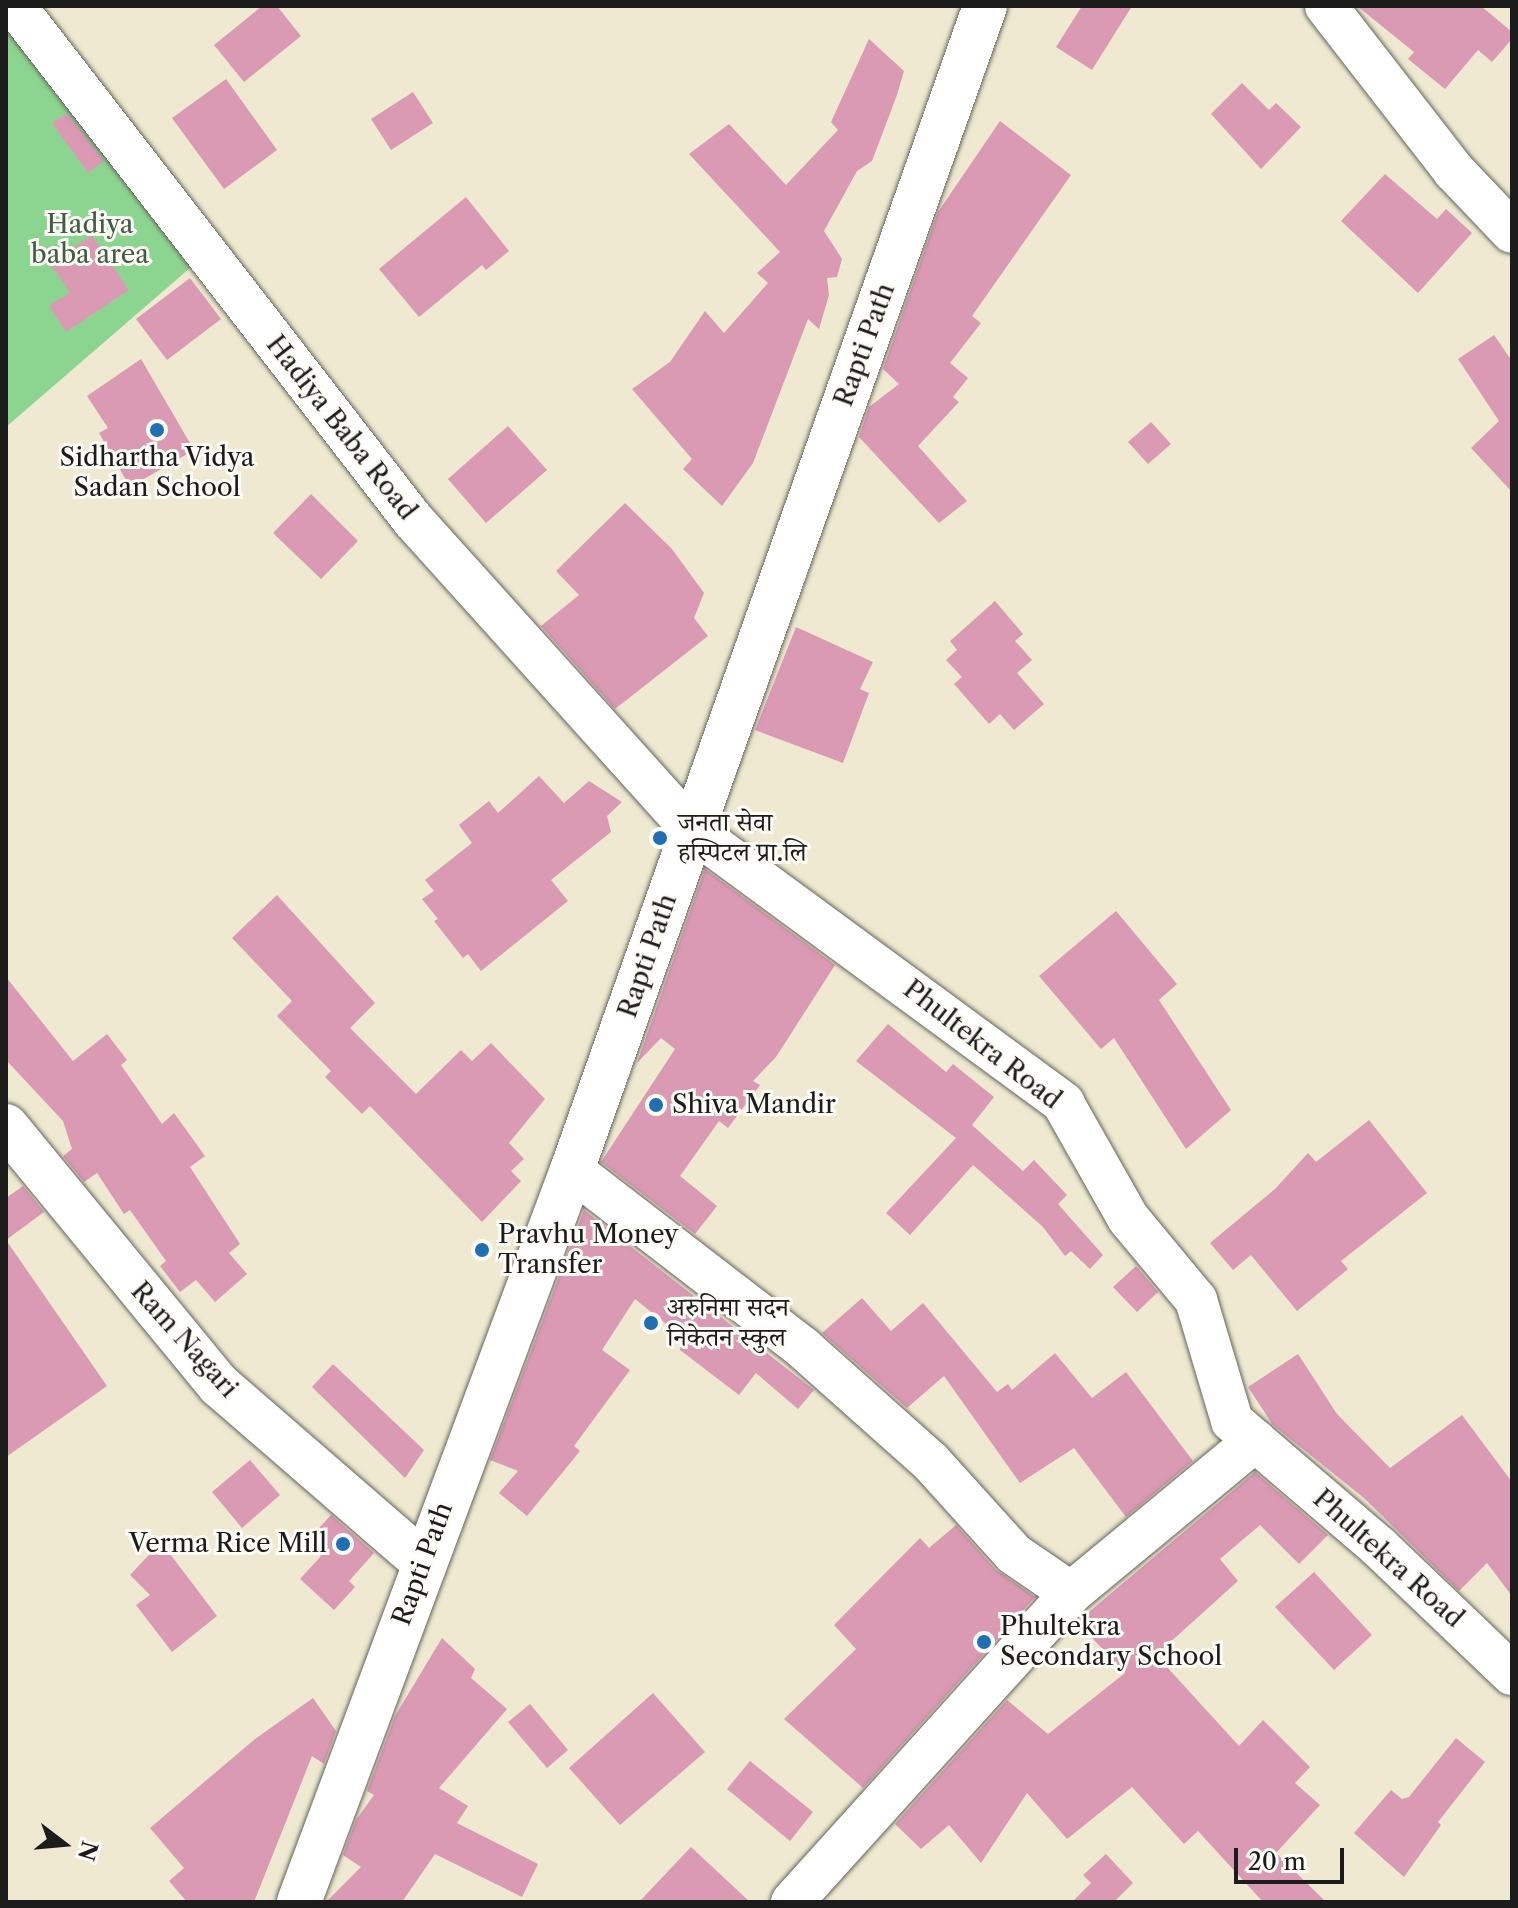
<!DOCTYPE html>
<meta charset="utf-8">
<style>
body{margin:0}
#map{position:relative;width:1518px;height:1908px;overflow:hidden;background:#eee9d0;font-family:"Libre Caslon Text","Noto Serif Devanagari",serif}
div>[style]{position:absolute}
.green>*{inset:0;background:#8cd590}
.building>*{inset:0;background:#db9ab4}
.roads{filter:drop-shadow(0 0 2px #66645b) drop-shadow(0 0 2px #66645b)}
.minor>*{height:42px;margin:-21px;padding:0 21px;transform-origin:21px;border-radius:21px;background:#fff}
.secondary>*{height:44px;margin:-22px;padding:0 22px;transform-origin:22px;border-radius:22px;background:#fff}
.dots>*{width:22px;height:22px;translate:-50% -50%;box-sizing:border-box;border:4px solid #fdfcf7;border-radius:50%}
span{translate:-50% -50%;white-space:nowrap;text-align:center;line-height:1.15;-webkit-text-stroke:6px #fdfcf7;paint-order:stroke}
.park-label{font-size:26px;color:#435d45}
.street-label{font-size:26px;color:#1c1c1c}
.poi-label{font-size:26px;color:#1c1c1c}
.left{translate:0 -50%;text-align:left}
.right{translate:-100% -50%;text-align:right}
.frame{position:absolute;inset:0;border:8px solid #1c1c1c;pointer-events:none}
.north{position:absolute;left:24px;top:1804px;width:80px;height:80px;-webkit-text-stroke:6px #fdfcf7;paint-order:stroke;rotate:106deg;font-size:22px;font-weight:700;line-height:32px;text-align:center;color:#1c1c1c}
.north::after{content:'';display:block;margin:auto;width:28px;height:36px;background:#1c1c1c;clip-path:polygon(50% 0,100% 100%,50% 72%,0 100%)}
.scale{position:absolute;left:1234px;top:1848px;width:110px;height:36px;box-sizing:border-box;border:4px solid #1c1c1c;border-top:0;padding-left:10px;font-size:24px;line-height:28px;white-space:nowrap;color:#1c1c1c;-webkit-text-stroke:6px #fdfcf7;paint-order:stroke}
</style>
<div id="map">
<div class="green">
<i style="clip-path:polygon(6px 6px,205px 255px,6px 427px)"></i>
</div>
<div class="building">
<i style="clip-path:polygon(262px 6px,277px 6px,301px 36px,244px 82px,214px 45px)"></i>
<i style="clip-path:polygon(1082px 6px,1132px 6px,1092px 70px,1056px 47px)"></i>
<i style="clip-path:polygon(1357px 6px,1481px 6px,1512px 32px,1512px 39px,1492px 62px,1478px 50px,1445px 89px,1408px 59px,1414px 52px)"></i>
<i style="clip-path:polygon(869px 39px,904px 71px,897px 95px,872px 161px,857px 171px,824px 231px,842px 259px,837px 277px,827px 278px,829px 295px,819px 329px,808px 319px,753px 463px,722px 506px,683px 469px,692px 459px,632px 389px,670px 362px,705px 311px,724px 333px,768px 283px,757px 273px,780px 252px,689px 154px,729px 124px,786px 185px,838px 130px,831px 122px)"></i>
<i style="clip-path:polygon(226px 79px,277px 150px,224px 189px,172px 118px)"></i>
<i style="clip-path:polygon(1242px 83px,1269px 110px,1276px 103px,1301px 127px,1261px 169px,1211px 114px)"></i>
<i style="clip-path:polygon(413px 92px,433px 123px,391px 150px,371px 119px)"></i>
<i style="clip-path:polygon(67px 113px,104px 161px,88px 173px,52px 123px)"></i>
<i style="clip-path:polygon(1000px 121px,1071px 175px,972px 316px,981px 323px,950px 363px,968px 378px,953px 397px,959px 402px,918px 446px,967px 501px,939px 523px,859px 437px,869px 407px,899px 384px,883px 369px,938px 212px)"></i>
<i style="clip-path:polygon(1385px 174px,1437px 219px,1446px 209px,1472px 233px,1418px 293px,1341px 221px)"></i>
<i style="clip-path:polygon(466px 197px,509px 251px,486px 270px,482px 265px,419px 317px,379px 269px)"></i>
<i style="clip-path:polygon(92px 235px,129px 290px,66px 332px,49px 306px,70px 292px,50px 264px)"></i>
<i style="clip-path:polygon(190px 278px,221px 319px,167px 360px,136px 319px)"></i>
<i style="clip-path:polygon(1494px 335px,1512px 361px,1512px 492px,1471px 448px,1499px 421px,1458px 359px)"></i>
<i style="clip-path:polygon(141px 359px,194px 450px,130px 487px,99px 433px,108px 428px,87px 396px)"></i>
<i style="clip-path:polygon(1151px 422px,1171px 444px,1148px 464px,1128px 442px)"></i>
<i style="clip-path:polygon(508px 426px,547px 470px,486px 523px,448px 479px)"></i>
<i style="clip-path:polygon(311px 494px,358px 541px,321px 579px,273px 533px)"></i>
<i style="clip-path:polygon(625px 503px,672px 549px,704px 593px,694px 618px,708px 636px,615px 709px,541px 626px,579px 595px,556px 571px)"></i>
<i style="clip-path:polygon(995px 601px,1023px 634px,1015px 641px,1032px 660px,1017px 673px,1044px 704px,1014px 730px,1000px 714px,989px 724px,954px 684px,962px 677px,946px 660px,957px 650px,950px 641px)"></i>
<i style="clip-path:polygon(796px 627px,873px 662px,860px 689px,869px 693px,843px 763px,755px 730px)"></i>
<i style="clip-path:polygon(539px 776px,564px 803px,589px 781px,622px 802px,607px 816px,611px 832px,551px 880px,568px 901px,481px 971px,468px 954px,463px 958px,434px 921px,438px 919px,422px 899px,434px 891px,425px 880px,472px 843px,459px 825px,489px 801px,498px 813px)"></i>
<i style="clip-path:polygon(705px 869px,835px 965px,776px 1057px,753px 1081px,760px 1085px,728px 1128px,719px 1121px,680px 1176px,717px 1206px,695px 1234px,601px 1162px,675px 1049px,661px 1038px,637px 1063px)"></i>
<i style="clip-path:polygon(277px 895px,375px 1003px,350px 1028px,416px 1094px,461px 1050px,472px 1061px,491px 1043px,545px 1099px,509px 1143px,524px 1159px,511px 1171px,521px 1181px,482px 1222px,370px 1106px,362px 1114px,325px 1077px,331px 1071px,277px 1016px,292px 1001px,232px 938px)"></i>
<i style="clip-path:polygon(1116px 911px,1177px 984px,1159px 1000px,1231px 1110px,1186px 1149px,1114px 1038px,1101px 1049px,1039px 976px)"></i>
<i style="clip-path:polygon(6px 977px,73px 1061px,107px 1034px,127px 1060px,121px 1065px,162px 1124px,174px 1113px,205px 1156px,190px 1167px,240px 1244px,229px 1253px,247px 1274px,215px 1302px,196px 1280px,180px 1292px,160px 1266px,166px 1261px,130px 1210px,124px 1214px,97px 1173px,84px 1182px,63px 1156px,72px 1149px,63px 1121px,6px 1060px)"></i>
<i style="clip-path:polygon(888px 1024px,946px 1072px,953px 1064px,994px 1097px,972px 1125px,1023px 1171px,1034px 1160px,1067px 1195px,1058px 1204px,1103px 1255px,1090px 1269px,1071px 1251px,1065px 1256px,1043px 1227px,973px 1165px,910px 1235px,886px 1213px,956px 1138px,856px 1061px)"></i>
<i style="clip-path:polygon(1369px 1120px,1427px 1193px,1341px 1261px,1348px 1269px,1297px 1311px,1251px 1255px,1233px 1270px,1210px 1243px,1275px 1189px,1308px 1153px,1316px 1162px)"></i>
<i style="clip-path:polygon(23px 1186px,44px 1212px,6px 1240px,107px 1386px,6px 1457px,6px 1198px)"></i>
<i style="clip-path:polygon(584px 1210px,814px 1390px,798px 1409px,756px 1373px,739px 1395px,680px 1350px,681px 1336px,635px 1299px,602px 1350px,630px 1370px,574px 1446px,580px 1451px,527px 1516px,499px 1493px,518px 1471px,490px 1460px)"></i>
<i style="clip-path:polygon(1136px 1266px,1158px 1292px,1137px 1312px,1113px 1287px)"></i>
<i style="clip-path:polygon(862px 1298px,891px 1331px,923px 1303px,997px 1392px,1008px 1384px,1012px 1390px,1055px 1353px,1092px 1398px,1126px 1372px,1193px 1461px,1126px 1517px,1074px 1448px,1020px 1483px,944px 1376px,907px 1408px,822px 1333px)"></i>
<i style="clip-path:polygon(1298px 1354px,1337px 1414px,1390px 1468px,1462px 1415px,1512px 1482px,1512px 1596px,1487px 1563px,1459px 1591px,1364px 1498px,1273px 1425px,1248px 1387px)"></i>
<i style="clip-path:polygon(333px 1364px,424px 1450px,405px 1478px,312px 1387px)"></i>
<i style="clip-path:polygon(250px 1460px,280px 1495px,242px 1528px,212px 1492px)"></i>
<i style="clip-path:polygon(1255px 1472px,1328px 1535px,1299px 1564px,1260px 1525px,1220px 1559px,1238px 1581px,1156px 1655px,1239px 1746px,1263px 1720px,1310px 1767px,1295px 1783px,1320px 1805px,1276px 1853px,1326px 1902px,1263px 1902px,1198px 1831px,1184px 1844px,1132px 1787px,1067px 1839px,1027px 1793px,981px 1863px,949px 1825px,921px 1849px,895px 1824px,1007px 1700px,1048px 1734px,1125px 1673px,1077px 1622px)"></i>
<i style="clip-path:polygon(331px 1515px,374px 1553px,349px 1581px,355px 1587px,334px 1610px,300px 1579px,321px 1556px,306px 1542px)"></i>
<i style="clip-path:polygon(956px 1525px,996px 1570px,1035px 1597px,863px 1788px,784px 1719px,856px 1649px,834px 1625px,920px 1538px,929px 1548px)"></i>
<i style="clip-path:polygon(161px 1542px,217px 1616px,172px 1652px,136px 1605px,150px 1595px,130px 1575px)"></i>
<i style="clip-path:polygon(1314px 1572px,1372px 1635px,1334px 1670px,1275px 1607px)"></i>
<i style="clip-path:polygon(442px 1638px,475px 1669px,471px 1678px,507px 1709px,439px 1788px,468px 1806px,457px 1823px,538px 1864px,522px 1897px,435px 1854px,402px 1902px,326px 1902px,361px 1867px,343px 1855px,356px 1820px,374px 1795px,367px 1791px,395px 1716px)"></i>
<i style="clip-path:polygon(653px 1693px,705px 1752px,620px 1825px,569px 1768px)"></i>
<i style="clip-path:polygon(313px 1698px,336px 1731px,324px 1764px,312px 1756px,254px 1902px,187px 1902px,169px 1881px,184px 1868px,150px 1828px,255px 1739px)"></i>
<i style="clip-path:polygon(530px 1704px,568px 1750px,547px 1768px,508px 1722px)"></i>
<i style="clip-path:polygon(1456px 1738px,1485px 1762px,1438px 1822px,1441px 1825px,1404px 1877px,1354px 1833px,1391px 1790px,1402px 1799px,1409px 1797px)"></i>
<i style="clip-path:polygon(750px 1761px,813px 1812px,790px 1841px,727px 1789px)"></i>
<i style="clip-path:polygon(691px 1847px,750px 1902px,639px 1902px)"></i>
<i style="clip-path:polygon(1106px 1854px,1133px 1883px,1114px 1902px,1072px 1902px,1091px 1883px,1083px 1875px)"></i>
</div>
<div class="roads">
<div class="minor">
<i style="left:15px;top:6px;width:650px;rotate:52.25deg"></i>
<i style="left:413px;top:520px;width:417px;rotate:48deg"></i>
<i style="left:692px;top:830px;width:461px;rotate:36.3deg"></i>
<i style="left:1063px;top:1103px;width:132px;rotate:60.5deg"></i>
<i style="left:1128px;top:1218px;width:107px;rotate:50.3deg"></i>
<i style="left:1196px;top:1300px;width:126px;rotate:73.4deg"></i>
<i style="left:1232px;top:1421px;width:194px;rotate:40.6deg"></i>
<i style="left:1379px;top:1547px;width:184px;rotate:43.7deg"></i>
<i style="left:1326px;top:6px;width:209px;rotate:52.2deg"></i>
<i style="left:1454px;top:171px;width:84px;rotate:46.4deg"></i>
<i style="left:572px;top:1170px;width:292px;rotate:37.6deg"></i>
<i style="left:803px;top:1348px;width:170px;rotate:41.7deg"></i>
<i style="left:930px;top:1461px;width:125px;rotate:47.9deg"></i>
<i style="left:1014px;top:1554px;width:69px;rotate:34.4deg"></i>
<i style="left:792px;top:1902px;width:416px;rotate:-47.9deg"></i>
<i style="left:1071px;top:1593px;width:239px;rotate:-39.6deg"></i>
</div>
<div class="secondary">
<i style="left:6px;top:1126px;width:335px;rotate:50.6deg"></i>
<i style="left:219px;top:1385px;width:270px;rotate:40.9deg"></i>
<i style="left:299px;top:1902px;width:781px;rotate:-69.55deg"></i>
<i style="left:572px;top:1170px;width:1235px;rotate:-70.46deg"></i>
</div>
</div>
<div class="dots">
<i style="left:157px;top:430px;background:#1f6fb2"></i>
<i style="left:660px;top:838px;background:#1f6fb2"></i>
<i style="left:656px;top:1105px;background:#1f6fb2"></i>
<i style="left:482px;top:1250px;background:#1f6fb2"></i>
<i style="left:651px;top:1323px;background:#1f6fb2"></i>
<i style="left:343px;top:1544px;background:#1f6fb2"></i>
<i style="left:984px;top:1642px;background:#1f6fb2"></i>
</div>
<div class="park-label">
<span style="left:90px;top:240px">Hadiya<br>baba area</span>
</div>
<div class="street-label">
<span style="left:865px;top:345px;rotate:-70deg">Rapti Path</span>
<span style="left:341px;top:428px;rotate:52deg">Hadiya Baba Road</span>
<span style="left:648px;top:956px;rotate:-71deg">Rapti Path</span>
<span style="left:982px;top:1045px;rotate:38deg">Phultekra Road</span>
<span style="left:184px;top:1340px;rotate:48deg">Ram Nagari</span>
<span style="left:1388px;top:1559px;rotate:42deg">Phultekra Road</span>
<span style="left:423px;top:1564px;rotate:-70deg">Rapti Path</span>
</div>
<div class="poi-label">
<span style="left:157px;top:473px">Sidhartha Vidya<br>Sadan School</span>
<span class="left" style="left:678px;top:838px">जनता सेवा<br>हस्पिटल प्रा.लि</span>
<span class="left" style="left:672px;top:1105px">Shiva Mandir</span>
<span class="left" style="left:498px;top:1250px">Pravhu Money<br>Transfer</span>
<span class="left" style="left:667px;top:1323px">अरुनिमा सदन<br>निकेतन स्कुल</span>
<span class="right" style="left:327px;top:1544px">Verma Rice Mill</span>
<span class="left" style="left:1000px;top:1642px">Phultekra<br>Secondary School</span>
</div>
<div class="frame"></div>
<div class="north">N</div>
<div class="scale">20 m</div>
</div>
